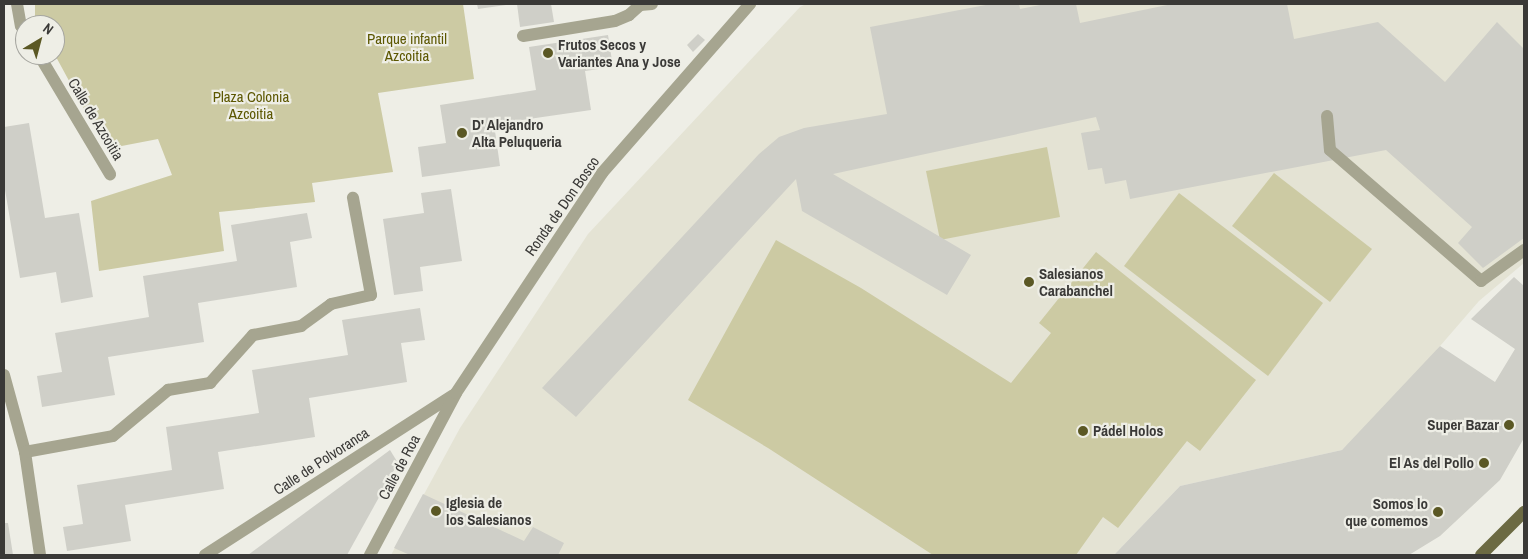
<!DOCTYPE html>
<meta charset="utf-8">
<style>
body{margin:0}
#map{position:relative;width:1528px;height:559px;overflow:hidden;background:#eeeee6;font-family:"Archivo Narrow",sans-serif}
div>[style]{position:absolute}
.built>*{inset:0;background:#e4e3d4}
.green>*{inset:0;background:#cccaa3}
.building>*{inset:0;background:#cfcfc8}
.minor>*{height:12px;margin:-6px;padding:0 6px;transform-origin:6px;border-radius:6px;background:#a6a590}
.major>*{height:12px;margin:-6px;padding:0 6px;transform-origin:6px;border-radius:6px;background:#6c6a43}
.dots>*{width:14px;height:14px;translate:-50% -50%;box-sizing:border-box;border:2px solid #eeeee6;border-radius:50%}
span{translate:-50% -50%;white-space:nowrap;text-align:center;line-height:1.15;-webkit-text-stroke:4.5px #eeeee6;paint-order:stroke}
.park-label{font-size:15px;color:#5c5700}
.poi-label{font-size:15px;color:#3a3937;font-weight:700}
.left{translate:0 -50%;text-align:left}
.right{translate:-100% -50%;text-align:right}
.street-label{font-size:15px;color:#3a3937}
.frame{position:absolute;inset:0;border:5px solid #3a3937;pointer-events:none}
.north{position:absolute;left:15px;top:15px;width:50px;height:50px;box-sizing:border-box;background:#eeeee6;border:1px solid #a6a6a0;border-radius:50%;rotate:37deg;font-size:14px;font-weight:700;line-height:20px;text-align:center;color:#3a3937}
.north::after{content:'';display:block;margin:auto;width:18px;height:22px;background:#5b5824;clip-path:polygon(50% 0,100% 100%,50% 72%,0 100%)}
</style>
<div id="map">
<div class="built">
<i style="clip-path:polygon(806px 4px,1524px 4px,1524px 263px,1479px 301px,1376px 420px,1342px 450px,1180px 486px,1114px 555px,391px 555px,460px 428px,588px 234px,800px 7px)"></i>
</div>
<div class="green">
<i style="clip-path:polygon(35px 4px,463px 4px,474px 79px,378px 93px,393px 172px,312px 183px,315px 202px,219px 212px,224px 251px,99px 271px,91px 201px,172px 175px,158px 139px,106px 149px,55px 55px,55px 25px,39px 25px,35px 17px)"></i>
<i style="clip-path:polygon(1047px 147px,1060px 217px,940px 240px,926px 171px)"></i>
<i style="clip-path:polygon(1274px 173px,1372px 249px,1330px 302px,1232px 226px)"></i>
<i style="clip-path:polygon(1179px 193px,1323px 303px,1268px 376px,1124px 266px)"></i>
<i style="clip-path:polygon(776px 240px,861px 288px,1011px 383px,1051px 333px,1039px 323px,1096px 252px,1256px 380px,1200px 451px,1187px 441px,1118px 528px,1103px 517px,1076px 555px,933px 555px,768px 448px,688px 400px)"></i>
</div>
<div class="building">
<i style="clip-path:polygon(477px 4px,506px 4px,506px 5px,478px 9px)"></i>
<i style="clip-path:polygon(517px 4px,551px 4px,554px 22px,520px 27px)"></i>
<i style="clip-path:polygon(991px 4px,1019px 4px,1020px 9px,1045px 4px,1076px 4px,1080px 23px,1172px 4px,1287px 4px,1294px 39px,1378px 22px,1445px 82px,1497px 22px,1524px 49px,1524px 238px,1483px 268px,1458px 243px,1472px 227px,1386px 150px,1130px 199px,1126px 180px,1105px 184px,1102px 168px,1088px 170px,1081px 133px,1100px 130px,1096px 117px,833px 174px,971px 255px,947px 295px,802px 211px,796px 179px,576px 417px,542px 388px,759px 154px,779px 137px,804px 128px,887px 114px,870px 27px)"></i>
<i style="clip-path:polygon(698px 34px,705px 40px,693px 52px,687px 45px)"></i>
<i style="clip-path:polygon(608px 35px,613px 67px,585px 71px,591px 110px,494px 124px,500px 166px,422px 177px,418px 147px,446px 143px,440px 105px,536px 90px,529px 47px)"></i>
<i style="clip-path:polygon(29px 123px,45px 218px,79px 213px,93px 297px,61px 303px,56px 272px,20px 278px,4px 184px,4px 127px)"></i>
<i style="clip-path:polygon(451px 189px,462px 261px,420px 267px,423px 291px,394px 295px,383px 219px,424px 213px,421px 193px)"></i>
<i style="clip-path:polygon(307px 213px,312px 238px,290px 242px,297px 287px,198px 303px,204px 342px,108px 357px,115px 395px,42px 407px,37px 376px,62px 372px,55px 333px,149px 317px,143px 276px,237px 261px,231px 225px)"></i>
<i style="clip-path:polygon(1514px 277px,1524px 286px,1524px 438px,1500px 480px,1440px 536px,1409px 555px,1114px 555px,1180px 486px,1342px 450px,1440px 346px,1495px 382px,1515px 349px,1471px 319px)"></i>
<i style="clip-path:polygon(420px 308px,425px 340px,401px 343px,407px 382px,309px 398px,315px 437px,218px 452px,224px 489px,125px 505px,131px 541px,67px 551px,63px 527px,83px 524px,77px 485px,172px 470px,166px 427px,259px 413px,252px 370px,348px 355px,342px 320px)"></i>
<i style="clip-path:polygon(390px 450px,398px 463px,347px 555px,248px 555px)"></i>
<i style="clip-path:polygon(423px 494px,524px 541px,533px 527px,564px 543px,558px 555px,410px 555px,394px 548px)"></i>
<i style="clip-path:polygon(4px 523px,8px 523px,13px 555px,4px 555px)"></i>
</div>
<div class="minor">
<i style="left:17px;top:4px;width:22px;rotate:80deg"></i>
<i style="left:21px;top:26px;width:7px;rotate:56deg"></i>
<i style="left:523px;top:36px;width:93px;rotate:-9.3deg"></i>
<i style="left:615px;top:21px;width:15px;rotate:-23deg"></i>
<i style="left:629px;top:15px;width:15px;rotate:-42deg"></i>
<i style="left:640px;top:5px;width:12px;rotate:-5deg"></i>
<i style="left:39px;top:55px;width:139px;rotate:59.2deg"></i>
<i style="left:1327px;top:116px;width:34px;rotate:85deg"></i>
<i style="left:1330px;top:150px;width:200px;rotate:40.9deg"></i>
<i style="left:1481px;top:281px;width:53px;rotate:-35.8deg"></i>
<i style="left:4px;top:375px;width:80px;rotate:74.7deg"></i>
<i style="left:25px;top:452px;width:104px;rotate:81.7deg"></i>
<i style="left:25px;top:452px;width:89px;rotate:-10.3deg"></i>
<i style="left:113px;top:436px;width:72px;rotate:-39.9deg"></i>
<i style="left:168px;top:390px;width:43px;rotate:-9.5deg"></i>
<i style="left:210px;top:383px;width:64px;rotate:-48.1deg"></i>
<i style="left:253px;top:335px;width:49px;rotate:-10.6deg"></i>
<i style="left:301px;top:326px;width:37px;rotate:-36deg"></i>
<i style="left:331px;top:304px;width:41px;rotate:-12.7deg"></i>
<i style="left:371px;top:295px;width:99px;rotate:-100.5deg"></i>
<i style="left:205px;top:555px;width:295px;rotate:-32.8deg"></i>
<i style="left:370px;top:555px;width:183px;rotate:-62deg"></i>
<i style="left:456px;top:393px;width:264px;rotate:-56.4deg"></i>
<i style="left:602px;top:173px;width:225px;rotate:-48.8deg"></i>
</div>
<div class="major">
<i style="left:1481px;top:555px;width:61px;rotate:-45deg"></i>
</div>
<div class="dots">
<i style="left:548px;top:53px;background:#5b5824"></i>
<i style="left:462px;top:133px;background:#5b5824"></i>
<i style="left:1029px;top:282px;background:#5b5824"></i>
<i style="left:1509px;top:425px;background:#5b5824"></i>
<i style="left:1083px;top:431px;background:#5b5824"></i>
<i style="left:1484px;top:463px;background:#5b5824"></i>
<i style="left:436px;top:511px;background:#5b5824"></i>
<i style="left:1438px;top:512px;background:#5b5824"></i>
</div>
<div class="park-label">
<span style="left:407px;top:47px">Parque infantil<br>Azcoitia</span>
<span style="left:251px;top:105px">Plaza Colonia<br>Azcoitia</span>
</div>
<div class="poi-label">
<span class="left" style="left:558px;top:53px">Frutos Secos y<br>Variantes Ana y Jose</span>
<span class="left" style="left:472px;top:133px">D' Alejandro<br>Alta Peluqueria</span>
<span class="left" style="left:1039px;top:282px">Salesianos<br>Carabanchel</span>
<span class="right" style="left:1499px;top:425px">Super Bazar</span>
<span class="left" style="left:1093px;top:431px">Pádel Holos</span>
<span class="right" style="left:1474px;top:463px">El As del Pollo</span>
<span class="left" style="left:446px;top:511px">Iglesia de<br>los Salesianos</span>
<span class="right" style="left:1428px;top:512px">Somos lo<br>que comemos</span>
</div>
<div class="street-label">
<span style="left:96px;top:119px;rotate:59deg">Calle de Azcoitia</span>
<span style="left:562px;top:206px;rotate:-55deg">Ronda de Don Bosco</span>
<span style="left:321px;top:461px;rotate:-33deg">Calle de Polvoranca</span>
<span style="left:399px;top:467px;rotate:-62deg">Calle de Roa</span>
</div>
<div class="frame"></div>
<div class="north">N</div>
</div>
